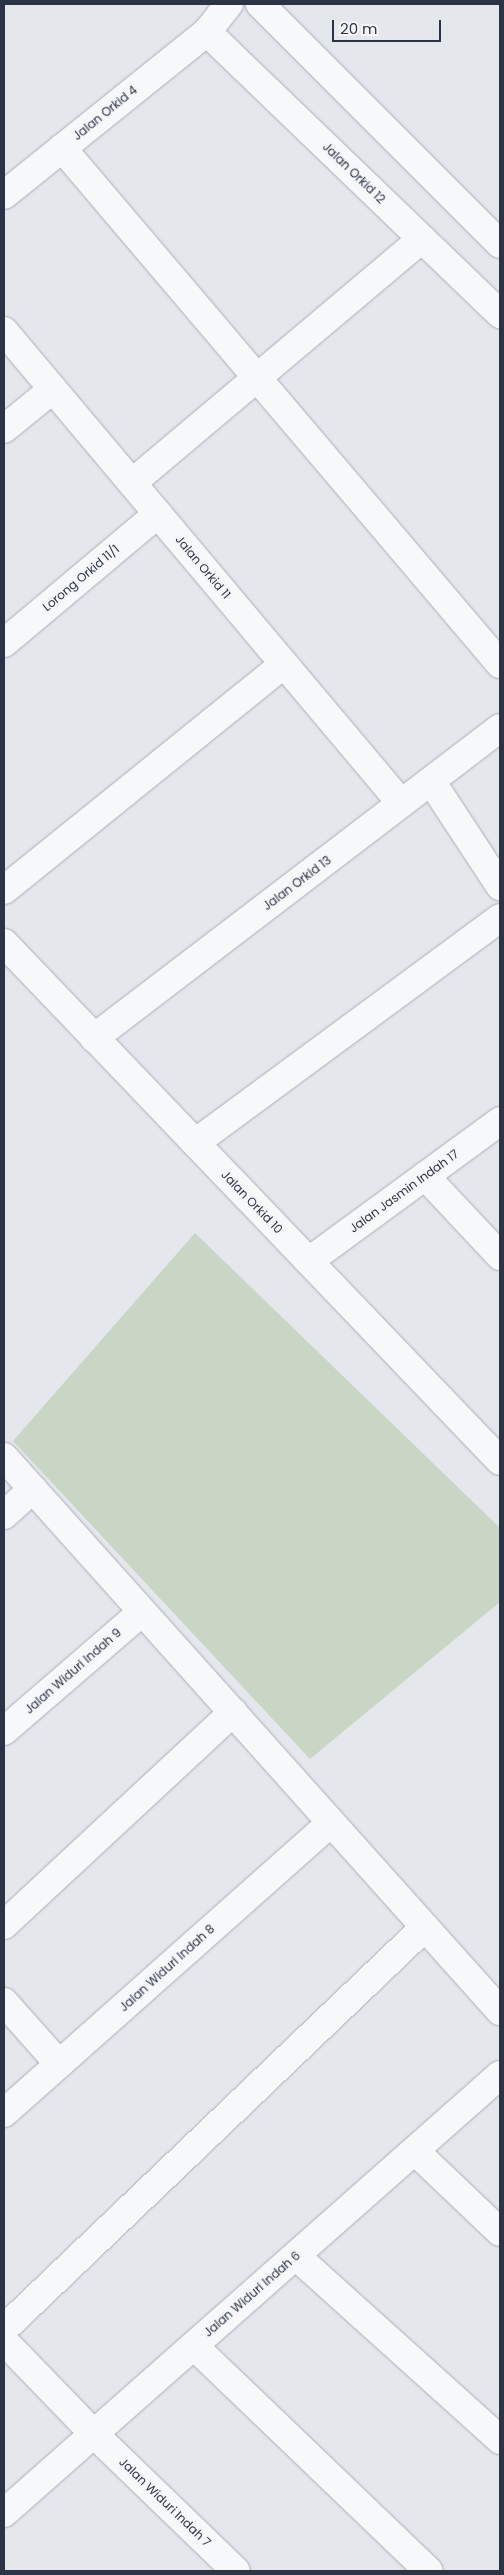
<!DOCTYPE html>
<style>
body{margin:0}
#map{position:relative;width:504px;height:2575px;overflow:hidden;background:#e4e7ec;font-family:Poppins,sans-serif}
div>[style]{position:absolute}
.green>*{inset:0;background:#c9d6c5}
.roads{filter:drop-shadow(0 0 1px #a9aeb7) drop-shadow(0 0 1px #a9aeb7)}
.minor>*{height:28px;margin:-14px;padding:0 14px;transform-origin:14px;border-radius:14px;background:#f7f8fa}
span{translate:-50% -50%;white-space:nowrap;text-align:center;line-height:1.15;-webkit-text-stroke:5px #f4f6f9;paint-order:stroke}
.street-label{font-size:12px;color:#2b3445}
.frame{position:absolute;inset:0;border:5px solid #2b3445;pointer-events:none}
.scale{position:absolute;left:332px;top:20px;width:109px;height:22px;box-sizing:border-box;border:2px solid #2b3445;border-top:0;padding-left:6px;font-size:15px;line-height:18px;white-space:nowrap;color:#2b3445;-webkit-text-stroke:4px #f4f6f9;paint-order:stroke}
</style>
<div id="map">
<div class="green">
<i style="clip-path:polygon(195px 1233px,500px 1528px,500px 1602px,310px 1759px,13px 1441px)"></i>
</div>
<div class="roads">
<div class="minor">
<i style="left:260px;top:4px;width:339px;rotate:45deg"></i>
<i style="left:207px;top:32px;width:407px;rotate:43.9deg"></i>
<i style="left:62px;top:148px;width:677px;rotate:49.67deg"></i>
<i style="left:4px;top:195px;width:260px;rotate:-38.8deg"></i>
<i style="left:207px;top:32px;width:36px;rotate:-52deg"></i>
<i style="left:4px;top:331px;width:617px;rotate:49.93deg"></i>
<i style="left:4px;top:429px;width:63px;rotate:-39.2deg"></i>
<i style="left:132px;top:483px;width:379px;rotate:-40.1deg"></i>
<i style="left:4px;top:643px;width:201px;rotate:-40deg"></i>
<i style="left:431px;top:781px;width:126px;rotate:56.7deg"></i>
<i style="left:4px;top:890px;width:360px;rotate:-38.9deg"></i>
<i style="left:4px;top:943px;width:717px;rotate:46.24deg"></i>
<i style="left:94px;top:1038px;width:511px;rotate:-37.36deg"></i>
<i style="left:195px;top:1143px;width:379px;rotate:-36.4deg"></i>
<i style="left:425px;top:1176px;width:110px;rotate:46.8deg"></i>
<i style="left:309px;top:1261px;width:237px;rotate:-36.2deg"></i>
<i style="left:4px;top:1457px;width:744px;rotate:48.16deg"></i>
<i style="left:4px;top:1515px;width:39px;rotate:-42deg"></i>
<i style="left:4px;top:1731px;width:182px;rotate:-40.8deg"></i>
<i style="left:4px;top:1925px;width:313px;rotate:-42.9deg"></i>
<i style="left:4px;top:2002px;width:83px;rotate:48.4deg"></i>
<i style="left:4px;top:2113px;width:437px;rotate:-41.6deg"></i>
<i style="left:415px;top:2151px;width:117px;rotate:43.6deg"></i>
<i style="left:296px;top:2256px;width:275px;rotate:42deg"></i>
<i style="left:4px;top:2329px;width:582px;rotate:-43.68deg"></i>
<i style="left:4px;top:2341px;width:129px;rotate:45.9deg"></i>
<i style="left:94px;top:2434px;width:197px;rotate:44deg"></i>
<i style="left:194px;top:2346px;width:325px;rotate:43.8deg"></i>
<i style="left:4px;top:2513px;width:662px;rotate:-41.45deg"></i>
</div>
</div>
<div class="street-label">
<span style="left:105px;top:113px;rotate:-39deg">Jalan Orkid 4</span>
<span style="left:354px;top:173px;rotate:44deg">Jalan Orkid 12</span>
<span style="left:203px;top:567px;rotate:50deg">Jalan Orkid 11</span>
<span style="left:81px;top:578px;rotate:-40deg">Lorong Orkid 11/1</span>
<span style="left:297px;top:883px;rotate:-37deg">Jalan Orkid 13</span>
<span style="left:404px;top:1191px;rotate:-36deg">Jalan Jasmin Indah 17</span>
<span style="left:252px;top:1202px;rotate:46deg">Jalan Orkid 10</span>
<span style="left:73px;top:1671px;rotate:-41deg">Jalan Widuri Indah 9</span>
<span style="left:167px;top:1968px;rotate:-42deg">Jalan Widuri Indah 8</span>
<span style="left:252px;top:2294px;rotate:-41deg">Jalan Widuri Indah 6</span>
<span style="left:165px;top:2502px;rotate:44deg">Jalan Widuri Indah 7</span>
</div>
<div class="frame"></div>
<div class="scale">20 m</div>
</div>
